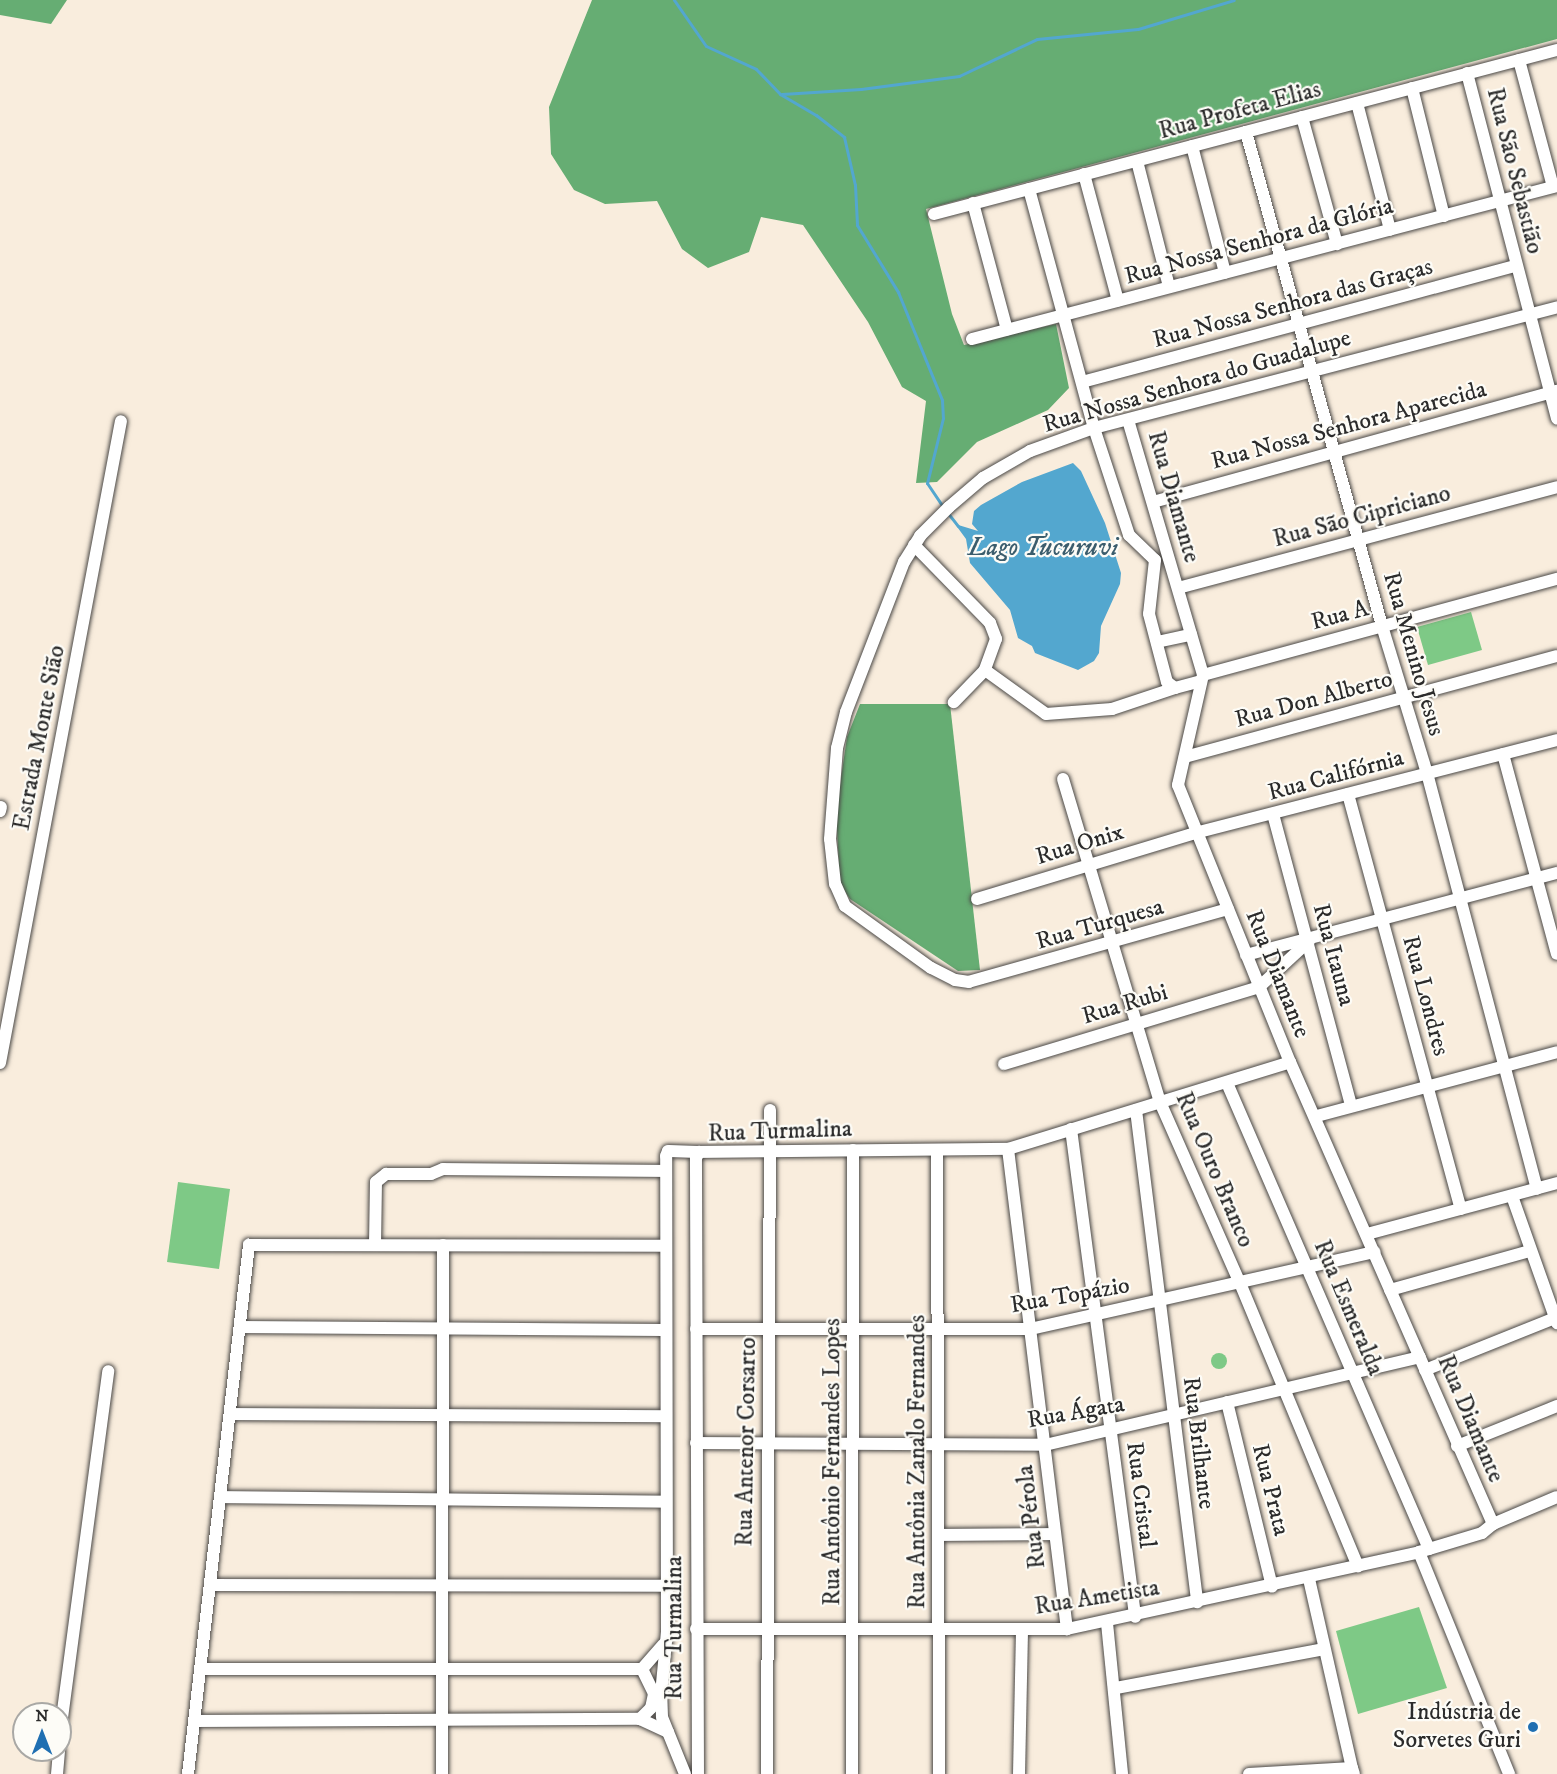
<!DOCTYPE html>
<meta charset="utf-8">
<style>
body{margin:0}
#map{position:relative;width:1557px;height:1774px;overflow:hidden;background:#f9eddd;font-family:"IM FELL DW Pica",serif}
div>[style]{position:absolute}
.green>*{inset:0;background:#7ec986}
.round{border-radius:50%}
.forest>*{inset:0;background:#66ad73}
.water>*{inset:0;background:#53a7cf}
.stream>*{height:3px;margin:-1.5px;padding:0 1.5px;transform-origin:1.5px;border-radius:1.5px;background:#53a7cf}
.roads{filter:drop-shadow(0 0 2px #4a4846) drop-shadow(0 0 2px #4a4846)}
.minor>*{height:12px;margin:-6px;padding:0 6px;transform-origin:6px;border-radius:6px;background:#fff}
.dots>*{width:16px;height:16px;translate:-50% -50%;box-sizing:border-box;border:3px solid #fdfcf7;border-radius:50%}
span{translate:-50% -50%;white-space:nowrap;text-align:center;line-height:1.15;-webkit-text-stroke:4.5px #fdfcf7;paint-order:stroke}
.street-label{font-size:24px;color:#2b2b2b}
.poi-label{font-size:24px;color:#2b2b2b}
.right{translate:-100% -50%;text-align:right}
.water-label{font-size:26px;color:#3b5d6d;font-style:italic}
.north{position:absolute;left:12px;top:1702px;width:60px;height:60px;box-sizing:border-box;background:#fdfcf7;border:2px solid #a9a8a5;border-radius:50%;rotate:0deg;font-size:16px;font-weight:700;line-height:24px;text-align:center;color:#2b2b2b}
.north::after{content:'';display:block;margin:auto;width:21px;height:27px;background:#1f6fb2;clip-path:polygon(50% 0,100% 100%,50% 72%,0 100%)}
</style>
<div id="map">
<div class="green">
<i style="clip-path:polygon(1471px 612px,1482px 650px,1428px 665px,1417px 627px)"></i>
<i style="clip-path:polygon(178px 1182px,230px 1189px,219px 1269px,167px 1262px)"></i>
<i class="round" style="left:1211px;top:1353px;width:16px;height:16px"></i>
<i style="clip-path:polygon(1419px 1607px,1447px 1688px,1358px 1714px,1336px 1631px)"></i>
</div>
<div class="forest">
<i style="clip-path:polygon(0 0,67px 0,51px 24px,0 15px)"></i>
<i style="clip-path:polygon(592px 0,1557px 0,1557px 39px,926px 209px,952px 314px,964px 345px,1056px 324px,1069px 388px,1048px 410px,977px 442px,937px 482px,916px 483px,926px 401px,902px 387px,868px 322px,803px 225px,761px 217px,749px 252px,708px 268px,682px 249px,657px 201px,605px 204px,574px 190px,551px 154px,549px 107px)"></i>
<i style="clip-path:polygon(860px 704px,950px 704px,980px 970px,958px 971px,850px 899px,840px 884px,836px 812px,847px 737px)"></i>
</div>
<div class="water">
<i style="clip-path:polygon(1073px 463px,1081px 471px,1105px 523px,1121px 573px,1120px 584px,1101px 626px,1099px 653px,1094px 661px,1078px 670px,1035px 653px,1032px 646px,1018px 638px,1010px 610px,970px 563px,966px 539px,955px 524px,978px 531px,972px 524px,974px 511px,981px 505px,1022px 482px)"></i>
</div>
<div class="stream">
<i style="left:674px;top:0;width:56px;rotate:55.2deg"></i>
<i style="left:706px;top:46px;width:55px;rotate:24.7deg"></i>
<i style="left:756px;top:69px;width:35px;rotate:46deg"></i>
<i style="left:780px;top:94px;width:42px;rotate:30.3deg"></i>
<i style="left:816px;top:115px;width:36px;rotate:38deg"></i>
<i style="left:844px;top:137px;width:49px;rotate:77.1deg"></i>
<i style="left:855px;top:185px;width:40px;rotate:87.1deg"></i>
<i style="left:857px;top:225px;width:79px;rotate:58.5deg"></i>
<i style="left:898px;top:292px;width:117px;rotate:67.8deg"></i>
<i style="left:942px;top:400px;width:18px;rotate:87deg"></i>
<i style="left:943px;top:418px;width:67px;rotate:103.8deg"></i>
<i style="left:927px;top:483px;width:29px;rotate:56deg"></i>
<i style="left:782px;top:94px;width:79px;rotate:-3.6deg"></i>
<i style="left:861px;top:89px;width:99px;rotate:-7.6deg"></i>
<i style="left:959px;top:76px;width:86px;rotate:-25.4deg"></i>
<i style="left:1037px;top:39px;width:101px;rotate:-5.7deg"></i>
<i style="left:1138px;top:29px;width:100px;rotate:-16.8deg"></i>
<i style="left:947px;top:512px;width:18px;rotate:52deg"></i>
</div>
<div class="roads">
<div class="minor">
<i style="left:1519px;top:60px;width:131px;rotate:75deg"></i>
<i style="left:1467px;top:73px;width:357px;rotate:75.4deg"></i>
<i style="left:1412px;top:88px;width:132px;rotate:76deg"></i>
<i style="left:1357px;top:103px;width:131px;rotate:75.4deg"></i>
<i style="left:1302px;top:117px;width:132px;rotate:74.6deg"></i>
<i style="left:1246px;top:132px;width:512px;rotate:74.61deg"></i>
<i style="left:1382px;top:626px;width:154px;rotate:73deg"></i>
<i style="left:1427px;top:773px;width:430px;rotate:75.2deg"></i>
<i style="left:1192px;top:146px;width:131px;rotate:75.4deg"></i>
<i style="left:1137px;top:161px;width:130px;rotate:75.7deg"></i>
<i style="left:1084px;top:174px;width:131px;rotate:75deg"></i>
<i style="left:1029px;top:189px;width:248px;rotate:74.8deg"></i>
<i style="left:1094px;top:428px;width:113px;rotate:71.9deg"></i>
<i style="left:1129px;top:535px;width:36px;rotate:44deg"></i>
<i style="left:1155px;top:560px;width:54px;rotate:96.3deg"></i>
<i style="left:1149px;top:614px;width:70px;rotate:75.2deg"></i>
<i style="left:1167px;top:682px;width:10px;rotate:37deg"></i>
<i style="left:1175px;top:688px;width:27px;rotate:-15deg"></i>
<i style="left:973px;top:203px;width:131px;rotate:75deg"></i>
<i style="left:934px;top:214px;width:644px;rotate:-14.75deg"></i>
<i style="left:972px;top:339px;width:605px;rotate:-14.66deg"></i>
<i style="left:1082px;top:382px;width:449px;rotate:-15deg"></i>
<i style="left:1128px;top:420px;width:266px;rotate:73.6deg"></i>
<i style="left:1203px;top:675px;width:113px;rotate:102.8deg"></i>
<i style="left:1178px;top:785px;width:299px;rotate:68deg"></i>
<i style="left:1290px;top:1062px;width:505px;rotate:66.28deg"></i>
<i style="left:1153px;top:502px;width:419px;rotate:-15.4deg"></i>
<i style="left:914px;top:545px;width:109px;rotate:45.7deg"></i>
<i style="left:990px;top:623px;width:17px;rotate:69deg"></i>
<i style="left:996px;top:639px;width:33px;rotate:110deg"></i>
<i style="left:985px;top:670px;width:45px;rotate:134.1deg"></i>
<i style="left:1178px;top:588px;width:392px;rotate:-14.9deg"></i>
<i style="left:1157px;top:642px;width:35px;rotate:-12deg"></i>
<i style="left:985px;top:670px;width:75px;rotate:35.8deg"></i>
<i style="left:1046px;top:714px;width:66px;rotate:-4.3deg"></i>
<i style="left:1112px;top:709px;width:66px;rotate:-18.4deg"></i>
<i style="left:1203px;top:675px;width:367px;rotate:-15.2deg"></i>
<i style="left:1503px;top:754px;width:207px;rotate:74.9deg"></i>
<i style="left:1185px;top:757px;width:385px;rotate:-15.2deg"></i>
<i style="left:1063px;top:779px;width:337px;rotate:73.3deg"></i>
<i style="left:1160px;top:1102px;width:198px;rotate:66.2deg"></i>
<i style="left:1240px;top:1283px;width:307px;rotate:67.4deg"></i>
<i style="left:1348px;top:794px;width:430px;rotate:74.8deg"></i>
<i style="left:0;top:811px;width:4px;rotate:-76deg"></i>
<i style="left:1273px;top:814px;width:302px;rotate:75deg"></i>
<i style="left:977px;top:899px;width:228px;rotate:-16.8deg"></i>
<i style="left:1195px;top:833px;width:374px;rotate:-14.4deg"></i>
<i style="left:1228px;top:909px;width:269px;rotate:164.3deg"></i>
<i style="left:969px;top:982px;width:14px;rotate:-172deg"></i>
<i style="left:955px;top:980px;width:27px;rotate:-153deg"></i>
<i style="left:931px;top:968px;width:106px;rotate:-144.2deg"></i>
<i style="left:845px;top:906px;width:24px;rotate:-114deg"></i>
<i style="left:835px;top:884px;width:45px;rotate:-96.3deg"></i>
<i style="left:830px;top:839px;width:91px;rotate:-85.6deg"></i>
<i style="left:837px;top:748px;width:37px;rotate:-76deg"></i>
<i style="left:846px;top:712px;width:161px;rotate:-68.9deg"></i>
<i style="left:904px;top:562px;width:31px;rotate:-58deg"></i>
<i style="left:920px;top:536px;width:41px;rotate:-45deg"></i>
<i style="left:949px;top:507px;width:45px;rotate:-40.5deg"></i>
<i style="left:983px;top:478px;width:54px;rotate:-29.9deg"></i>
<i style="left:1030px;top:451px;width:68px;rotate:-19.8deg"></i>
<i style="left:1094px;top:428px;width:479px;rotate:-14.6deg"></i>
<i style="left:1246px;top:955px;width:322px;rotate:-14.8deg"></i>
<i style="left:0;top:1063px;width:653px;rotate:-79.33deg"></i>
<i style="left:1004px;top:1064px;width:266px;rotate:-16.8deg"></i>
<i style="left:1259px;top:987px;width:68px;rotate:-42.6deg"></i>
<i style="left:1227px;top:1083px;width:508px;rotate:66.56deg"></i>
<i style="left:1136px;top:1110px;width:496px;rotate:82.9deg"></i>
<i style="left:1317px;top:1116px;width:248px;rotate:-14.9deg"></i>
<i style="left:1071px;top:1129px;width:492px;rotate:82.5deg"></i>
<i style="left:1008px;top:1149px;width:484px;rotate:83deg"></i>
<i style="left:937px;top:1150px;width:624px;rotate:89.82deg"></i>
<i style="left:1512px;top:1196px;width:135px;rotate:70.5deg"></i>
<i style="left:1367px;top:1234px;width:197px;rotate:-15deg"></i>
<i style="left:375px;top:1245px;width:63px;rotate:-89.1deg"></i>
<i style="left:376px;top:1182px;width:13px;rotate:-39deg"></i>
<i style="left:386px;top:1174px;width:45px"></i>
<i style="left:431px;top:1174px;width:13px;rotate:-23deg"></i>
<i style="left:443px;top:1169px;width:222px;rotate:0.5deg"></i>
<i style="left:1390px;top:1290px;width:145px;rotate:-15.6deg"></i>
<i style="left:240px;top:1327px;width:424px;rotate:0.4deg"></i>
<i style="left:696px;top:1329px;width:334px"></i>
<i style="left:1030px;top:1329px;width:353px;rotate:-12.6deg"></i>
<i style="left:1425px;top:1370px;width:140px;rotate:-21.8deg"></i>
<i style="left:1227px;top:1402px;width:190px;rotate:76.3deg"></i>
<i style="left:230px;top:1414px;width:434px;rotate:0.3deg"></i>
<i style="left:696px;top:1443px;width:349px;rotate:0.3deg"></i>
<i style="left:1045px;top:1445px;width:385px;rotate:-13.2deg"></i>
<i style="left:1457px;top:1446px;width:108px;rotate:-21.8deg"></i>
<i style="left:220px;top:1497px;width:446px;rotate:0.6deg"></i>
<i style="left:939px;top:1535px;width:116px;rotate:-0.5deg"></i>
<i style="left:1419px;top:1552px;width:240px;rotate:67.9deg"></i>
<i style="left:1309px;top:1579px;width:194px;rotate:77.2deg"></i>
<i style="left:210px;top:1585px;width:457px;rotate:0.1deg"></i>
<i style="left:1107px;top:1623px;width:152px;rotate:84.3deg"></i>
<i style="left:696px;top:1629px;width:371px"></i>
<i style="left:1067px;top:1629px;width:360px;rotate:-12.3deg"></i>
<i style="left:1419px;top:1552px;width:66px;rotate:-16.8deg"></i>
<i style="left:1482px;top:1533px;width:14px;rotate:-39deg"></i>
<i style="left:1493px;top:1524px;width:69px;rotate:-22.9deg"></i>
<i style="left:200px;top:1669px;width:442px"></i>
<i style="left:642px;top:1669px;width:28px;rotate:64deg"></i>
<i style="left:654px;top:1694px;width:14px;rotate:102deg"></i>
<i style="left:651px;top:1708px;width:16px;rotate:135deg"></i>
<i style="left:642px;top:1669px;width:32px;rotate:-49deg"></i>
<i style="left:1116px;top:1688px;width:212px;rotate:-10.6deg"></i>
<i style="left:194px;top:1721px;width:446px;rotate:-0.3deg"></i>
<i style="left:640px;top:1719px;width:31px;rotate:25deg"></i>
<i style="left:60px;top:1733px;width:365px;rotate:-82.4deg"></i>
<i style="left:57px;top:1774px;width:24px;rotate:-85deg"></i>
<i style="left:188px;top:1774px;width:533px;rotate:-83.42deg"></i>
<i style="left:249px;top:1245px;width:417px;rotate:0.1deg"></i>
<i style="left:442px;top:1774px;width:529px;rotate:-89.89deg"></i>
<i style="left:685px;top:1774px;width:61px;rotate:-112deg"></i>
<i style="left:662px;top:1717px;width:23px;rotate:-92deg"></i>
<i style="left:661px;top:1694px;width:62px;rotate:-84.5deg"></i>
<i style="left:667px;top:1632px;width:476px;rotate:-90.1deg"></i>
<i style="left:666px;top:1156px;width:5px;rotate:-68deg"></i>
<i style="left:668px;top:1151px;width:31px;rotate:2deg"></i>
<i style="left:698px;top:1774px;width:616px;rotate:-90.19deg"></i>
<i style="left:696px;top:1158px;width:7px;rotate:-63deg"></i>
<i style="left:699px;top:1152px;width:309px;rotate:-0.6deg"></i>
<i style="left:1008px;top:1149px;width:295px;rotate:-17.1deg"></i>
<i style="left:767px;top:1774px;width:664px;rotate:-89.74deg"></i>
<i style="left:852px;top:1774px;width:624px;rotate:-89.91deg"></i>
<i style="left:1019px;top:1774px;width:143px;rotate:-88.8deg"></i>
<i style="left:1249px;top:1774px;width:103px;rotate:-3.3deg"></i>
<i style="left:1352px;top:1768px;width:6px;rotate:72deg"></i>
</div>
</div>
<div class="dots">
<i style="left:1533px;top:1727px;background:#1f6fb2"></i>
</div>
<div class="street-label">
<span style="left:1240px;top:111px;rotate:-15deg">Rua Profeta Elias</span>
<span style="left:1514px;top:171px;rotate:76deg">Rua São Sebastião</span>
<span style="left:1259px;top:242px;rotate:-15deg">Rua Nossa Senhora da Glória</span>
<span style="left:1293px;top:304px;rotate:-15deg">Rua Nossa Senhora das Graças</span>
<span style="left:1197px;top:382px;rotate:-16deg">Rua Nossa Senhora do Guadalupe</span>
<span style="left:1349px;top:426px;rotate:-15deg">Rua Nossa Senhora Aparecida</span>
<span style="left:1173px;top:497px;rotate:74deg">Rua Diamante</span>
<span style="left:1362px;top:517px;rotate:-15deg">Rua São Cipriciano</span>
<span style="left:1340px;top:616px;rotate:-15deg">Rua A</span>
<span style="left:1413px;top:654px;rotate:74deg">Rua Menino Jesus</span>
<span style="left:1314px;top:700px;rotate:-15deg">Rua Don Alberto</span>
<span style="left:40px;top:738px;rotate:-79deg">Estrada Monte Sião</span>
<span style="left:1336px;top:776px;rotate:-15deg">Rua Califórnia</span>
<span style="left:1080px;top:845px;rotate:-17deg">Rua Onix</span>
<span style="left:1100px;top:925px;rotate:-16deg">Rua Turquesa</span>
<span style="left:1333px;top:955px;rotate:75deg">Rua Itauna</span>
<span style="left:1277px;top:974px;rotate:68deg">Rua Diamante</span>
<span style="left:1425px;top:996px;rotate:75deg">Rua Londres</span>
<span style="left:1125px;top:1005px;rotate:-17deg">Rua Rubi</span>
<span style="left:780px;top:1132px;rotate:-2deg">Rua Turmalina</span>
<span style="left:1214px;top:1170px;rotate:67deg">Rua Ouro Branco</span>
<span style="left:1070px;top:1296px;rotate:-10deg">Rua Topázio</span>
<span style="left:1348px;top:1308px;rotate:67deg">Rua Esmeralda</span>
<span style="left:1076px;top:1413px;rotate:-10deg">Rua Ágata</span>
<span style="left:1470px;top:1419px;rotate:67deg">Rua Diamante</span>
<span style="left:747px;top:1442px;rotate:-89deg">Rua Antenor Corsarto</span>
<span style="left:1198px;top:1443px;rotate:83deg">Rua Brilhante</span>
<span style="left:833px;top:1462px;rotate:-90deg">Rua Antônio Fernandes Lopes</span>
<span style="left:918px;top:1462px;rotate:-90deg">Rua Antônia Zanalo Fernandes</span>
<span style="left:1270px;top:1490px;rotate:76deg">Rua Prata</span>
<span style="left:1140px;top:1495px;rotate:83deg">Rua Cristal</span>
<span style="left:1032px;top:1517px;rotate:-97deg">Rua Pérola</span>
<span style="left:1097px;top:1598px;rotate:-9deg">Rua Ametista</span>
<span style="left:675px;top:1628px;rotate:-90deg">Rua Turmalina</span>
</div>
<div class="poi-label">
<span class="right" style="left:1521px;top:1727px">Indústria de<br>Sorvetes Guri</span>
</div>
<div class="water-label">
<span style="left:1043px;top:548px">Lago Tucuruvi</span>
</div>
<div class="north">N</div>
</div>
